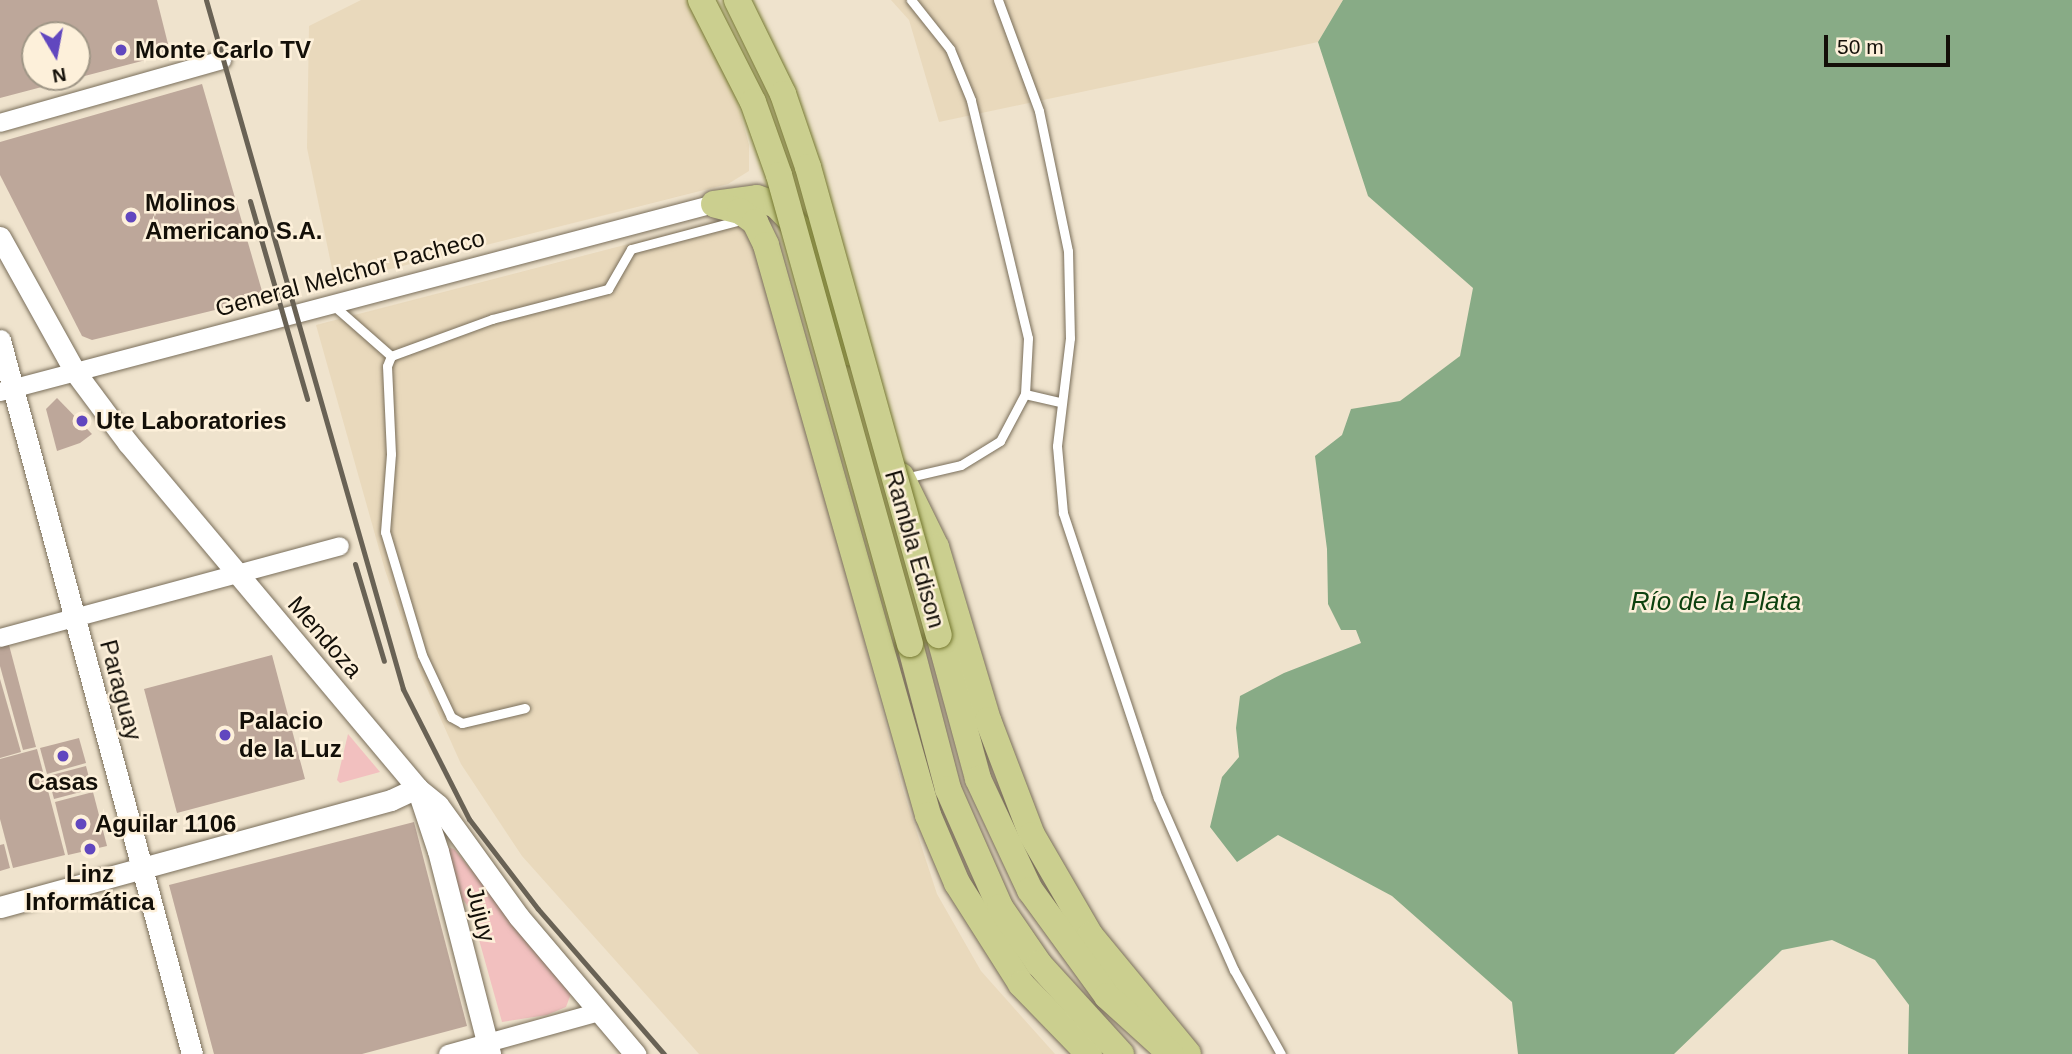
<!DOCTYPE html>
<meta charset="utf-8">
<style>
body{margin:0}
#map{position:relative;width:2072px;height:1054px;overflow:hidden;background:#efe3cd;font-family:Helvetica,sans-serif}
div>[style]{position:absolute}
.built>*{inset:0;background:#e9d9bc}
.green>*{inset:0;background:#f2c0bf}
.water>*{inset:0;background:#88ab86}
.building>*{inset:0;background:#bda79a}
.roads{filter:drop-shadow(0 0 2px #796e5a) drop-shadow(0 0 2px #796e5a)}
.service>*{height:9px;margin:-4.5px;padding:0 4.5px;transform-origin:4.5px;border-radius:4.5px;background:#fff}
.minor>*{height:18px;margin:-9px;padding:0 9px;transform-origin:9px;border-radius:9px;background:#fff}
.tertiary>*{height:21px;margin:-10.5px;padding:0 10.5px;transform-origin:10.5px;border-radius:10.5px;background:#fff}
.primary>*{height:26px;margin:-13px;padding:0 13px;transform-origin:13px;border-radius:13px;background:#cbcf8f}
.rail>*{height:5px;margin:-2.5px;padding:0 2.5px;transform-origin:2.5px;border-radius:2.5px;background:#696255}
.bridges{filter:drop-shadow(0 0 2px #74772f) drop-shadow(0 0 2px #74772f)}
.primary-bridge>*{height:26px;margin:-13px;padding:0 13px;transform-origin:13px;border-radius:13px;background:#cbcf8f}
.dots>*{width:19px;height:19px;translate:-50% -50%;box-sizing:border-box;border:4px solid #fdf0da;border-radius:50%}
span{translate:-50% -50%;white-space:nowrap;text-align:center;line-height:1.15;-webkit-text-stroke:5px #fdf0da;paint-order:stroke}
.poi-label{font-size:24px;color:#130f08;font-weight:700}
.left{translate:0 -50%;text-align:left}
.street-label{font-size:24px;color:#130f08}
.water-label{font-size:26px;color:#0d410f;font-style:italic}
.north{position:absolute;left:21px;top:21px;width:70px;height:70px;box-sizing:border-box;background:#fdf0da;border:2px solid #9f9686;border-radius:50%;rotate:170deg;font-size:19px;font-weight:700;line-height:28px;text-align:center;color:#130f08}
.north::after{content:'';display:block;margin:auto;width:24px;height:32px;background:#6147bf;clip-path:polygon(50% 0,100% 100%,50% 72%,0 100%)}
.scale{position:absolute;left:1824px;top:35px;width:126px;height:32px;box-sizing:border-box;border:4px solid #130f08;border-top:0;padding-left:9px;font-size:21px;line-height:24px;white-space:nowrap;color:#130f08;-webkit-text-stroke:5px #fdf0da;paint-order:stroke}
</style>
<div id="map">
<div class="built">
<i style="clip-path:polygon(361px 0,696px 0,737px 101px,749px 145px,749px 171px,728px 184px,335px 283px,307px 148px,309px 26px)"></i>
<i style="clip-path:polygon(891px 0,1343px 0,1318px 42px,939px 122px,909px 20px)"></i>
<i style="clip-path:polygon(752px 212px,903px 790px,937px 894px,981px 971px,1055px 1054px,699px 1054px,522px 856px,461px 764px,421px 675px,385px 570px,316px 325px)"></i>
</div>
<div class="green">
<i style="clip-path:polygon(348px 734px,380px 772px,340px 783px,337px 780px)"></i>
<i style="clip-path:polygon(446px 847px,454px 849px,572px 991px,566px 1007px,547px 1015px,502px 1022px,471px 911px,459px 894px)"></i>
</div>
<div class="water">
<i style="clip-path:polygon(1343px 0,2072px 0,2072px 1054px,1908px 1054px,1909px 1005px,1875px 960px,1832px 940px,1782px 950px,1674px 1054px,1518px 1054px,1512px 1002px,1392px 896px,1278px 835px,1237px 862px,1210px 827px,1222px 777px,1239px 757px,1236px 728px,1240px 696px,1284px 673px,1361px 643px,1356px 630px,1341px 630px,1328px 604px,1327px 549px,1315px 456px,1342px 435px,1351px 409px,1400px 401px,1460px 356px,1473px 288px,1368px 196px,1318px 42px)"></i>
</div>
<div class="building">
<i style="clip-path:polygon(0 0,157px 0,168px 44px,161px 56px,77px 78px,77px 35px,35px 35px,35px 77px,76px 78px,0 98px)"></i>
<i style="clip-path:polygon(202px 84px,264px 298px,92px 340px,82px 336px,0 175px,0 142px)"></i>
<i style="clip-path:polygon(57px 398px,92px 434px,80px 443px,57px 451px,46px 409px)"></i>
<i style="clip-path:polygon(9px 645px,36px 747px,23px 750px,0 666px,0 647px)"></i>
<i style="clip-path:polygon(272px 655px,305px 779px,177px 813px,144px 689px)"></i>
<i style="clip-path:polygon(0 679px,21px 752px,0 758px)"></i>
<i style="clip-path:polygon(79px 738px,86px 763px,47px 774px,40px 748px)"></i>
<i style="clip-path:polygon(37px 749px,65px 855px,13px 868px,0 819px,0 759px)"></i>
<i style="clip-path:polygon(86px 766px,92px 789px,54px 799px,48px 776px)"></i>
<i style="clip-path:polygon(93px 792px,107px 846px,68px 855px,55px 802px)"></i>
<i style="clip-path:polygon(414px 822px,467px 1026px,362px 1054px,214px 1054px,169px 885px)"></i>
<i style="clip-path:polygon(4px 844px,10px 868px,0 871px,0 845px)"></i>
</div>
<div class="roads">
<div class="service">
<i style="left:998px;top:0;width:118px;rotate:69.7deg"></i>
<i style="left:1039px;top:111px;width:143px;rotate:78.3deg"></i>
<i style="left:1068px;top:251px;width:87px;rotate:88.7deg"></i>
<i style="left:1070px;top:338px;width:109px;rotate:96.9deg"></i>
<i style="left:1057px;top:446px;width:67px;rotate:84.9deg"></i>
<i style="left:1063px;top:513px;width:300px;rotate:71.6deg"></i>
<i style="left:1158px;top:798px;width:188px;rotate:66.2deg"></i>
<i style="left:1234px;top:970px;width:96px;rotate:60.8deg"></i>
<i style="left:332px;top:304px;width:79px;rotate:41.4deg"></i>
<i style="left:1025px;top:394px;width:36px;rotate:13deg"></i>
<i style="left:905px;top:478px;width:57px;rotate:-13.1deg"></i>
<i style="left:961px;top:465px;width:46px;rotate:-31.6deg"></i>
<i style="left:1000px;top:441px;width:53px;rotate:-62deg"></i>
<i style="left:1025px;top:394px;width:56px;rotate:-86.9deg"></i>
<i style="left:1028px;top:338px;width:245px;rotate:-103.5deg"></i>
<i style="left:971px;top:100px;width:55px;rotate:-112.4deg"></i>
<i style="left:950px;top:49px;width:63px;rotate:-128.5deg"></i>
<i style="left:525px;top:708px;width:65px;rotate:166.6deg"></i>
<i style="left:462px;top:723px;width:13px;rotate:-151deg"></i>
<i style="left:451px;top:717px;width:68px;rotate:-115.1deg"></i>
<i style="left:422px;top:655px;width:128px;rotate:-106.7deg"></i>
<i style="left:385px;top:532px;width:78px;rotate:-85.6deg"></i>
<i style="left:391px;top:454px;width:88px;rotate:-92.6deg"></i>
<i style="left:387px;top:366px;width:11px;rotate:-68deg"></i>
<i style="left:391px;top:356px;width:108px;rotate:-20.1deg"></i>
<i style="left:492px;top:319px;width:120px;rotate:-14.5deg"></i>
<i style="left:608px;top:289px;width:46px;rotate:-60.1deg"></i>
<i style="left:631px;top:249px;width:114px;rotate:-14.8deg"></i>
</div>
<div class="minor">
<i style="left:0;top:123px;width:231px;rotate:-15.8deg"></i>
<i style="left:0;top:392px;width:738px;rotate:-14.75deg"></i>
<i style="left:0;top:638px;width:352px;rotate:-15.1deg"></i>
<i style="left:448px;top:1054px;width:157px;rotate:-15.5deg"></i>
</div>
<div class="tertiary">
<i style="left:0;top:237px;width:154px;rotate:60.9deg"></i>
<i style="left:75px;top:372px;width:89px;rotate:53.3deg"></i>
<i style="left:128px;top:443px;width:450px;rotate:50deg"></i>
<i style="left:417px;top:788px;width:27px;rotate:39deg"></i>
<i style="left:438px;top:805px;width:138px;rotate:54.1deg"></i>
<i style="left:519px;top:917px;width:180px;rotate:49.7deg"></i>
<i style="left:0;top:340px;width:739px;rotate:74.95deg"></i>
<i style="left:417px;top:788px;width:66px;rotate:71.6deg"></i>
<i style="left:438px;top:851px;width:210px;rotate:75.6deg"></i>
<i style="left:0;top:907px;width:405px;rotate:-15.3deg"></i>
<i style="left:391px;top:800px;width:29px;rotate:-25deg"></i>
</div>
<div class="primary">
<i style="left:714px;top:204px;width:43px;rotate:-7.9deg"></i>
<i style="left:757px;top:198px;width:20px;rotate:20deg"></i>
<i style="left:776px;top:205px;width:33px;rotate:45deg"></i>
<i style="left:799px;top:228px;width:135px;rotate:67.4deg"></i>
<i style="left:716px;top:205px;width:25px;rotate:14deg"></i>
<i style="left:740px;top:211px;width:19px;rotate:36deg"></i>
<i style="left:755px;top:222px;width:25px;rotate:64deg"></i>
<i style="left:766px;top:245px;width:593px;rotate:74.13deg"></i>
<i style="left:928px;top:815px;width:74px;rotate:66.9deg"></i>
<i style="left:957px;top:883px;width:120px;rotate:57.6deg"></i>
<i style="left:1021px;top:984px;width:98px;rotate:45.8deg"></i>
<i style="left:901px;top:476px;width:79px;rotate:63.8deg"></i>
<i style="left:936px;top:547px;width:181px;rotate:73.3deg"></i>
<i style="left:988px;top:720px;width:123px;rotate:69.1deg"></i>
<i style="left:1032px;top:835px;width:116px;rotate:59.9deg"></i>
<i style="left:1090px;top:935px;width:154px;rotate:50.5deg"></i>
<i style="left:939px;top:635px;width:149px;rotate:74.8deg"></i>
<i style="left:978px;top:779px;width:123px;rotate:64.9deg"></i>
<i style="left:1030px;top:890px;width:131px;rotate:54deg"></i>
<i style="left:1107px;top:996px;width:86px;rotate:42.2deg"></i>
<i style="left:910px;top:644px;width:150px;rotate:75.3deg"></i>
<i style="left:948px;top:789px;width:129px;rotate:66.2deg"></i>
<i style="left:1000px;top:907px;width:69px;rotate:55.6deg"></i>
<i style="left:1039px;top:964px;width:122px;rotate:47.7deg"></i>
</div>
</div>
<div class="rail">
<i style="left:206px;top:0;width:717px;rotate:74.04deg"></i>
<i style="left:403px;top:689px;width:146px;rotate:63.1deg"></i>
<i style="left:469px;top:819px;width:113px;rotate:52.5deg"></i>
<i style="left:538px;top:909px;width:192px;rotate:49deg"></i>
<i style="left:250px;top:201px;width:206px;rotate:73.9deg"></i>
<i style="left:355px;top:564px;width:101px;rotate:73.4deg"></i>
</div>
<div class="bridges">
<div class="primary-bridge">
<i style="left:701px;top:0;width:114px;rotate:63deg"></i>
<i style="left:753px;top:102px;width:77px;rotate:70.4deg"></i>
<i style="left:779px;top:175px;width:487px;rotate:74.4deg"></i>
<i style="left:737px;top:0;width:105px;rotate:63.9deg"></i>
<i style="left:783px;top:94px;width:77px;rotate:71.1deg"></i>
<i style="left:808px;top:167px;width:486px;rotate:74.4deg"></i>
</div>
</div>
<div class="dots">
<i style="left:121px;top:50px;background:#6147bf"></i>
<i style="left:131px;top:217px;background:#6147bf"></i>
<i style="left:82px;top:421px;background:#6147bf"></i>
<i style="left:225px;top:735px;background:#6147bf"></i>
<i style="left:63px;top:756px;background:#6147bf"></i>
<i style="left:81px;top:824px;background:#6147bf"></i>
<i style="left:90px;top:849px;background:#6147bf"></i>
</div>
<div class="poi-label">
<span class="left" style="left:135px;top:50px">Monte Carlo TV</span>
<span class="left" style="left:145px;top:217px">Molinos<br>Americano S.A.</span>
<span class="left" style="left:96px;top:421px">Ute Laboratories</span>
<span class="left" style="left:239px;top:735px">Palacio<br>de la Luz</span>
<span style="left:63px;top:782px">Casas</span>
<span class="left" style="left:95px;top:824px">Aguilar 1106</span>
<span style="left:90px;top:888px">Linz<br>Informática</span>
</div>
<div class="street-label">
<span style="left:350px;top:273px;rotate:-15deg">General Melchor Pacheco</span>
<span style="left:915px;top:549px;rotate:74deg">Rambla Edison</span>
<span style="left:325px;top:637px;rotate:49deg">Mendoza</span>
<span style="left:121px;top:690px;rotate:75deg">Paraguay</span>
<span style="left:481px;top:914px;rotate:76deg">Jujuy</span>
</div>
<div class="water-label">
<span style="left:1716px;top:602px">Río de la Plata</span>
</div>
<div class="north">N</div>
<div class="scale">50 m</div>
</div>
